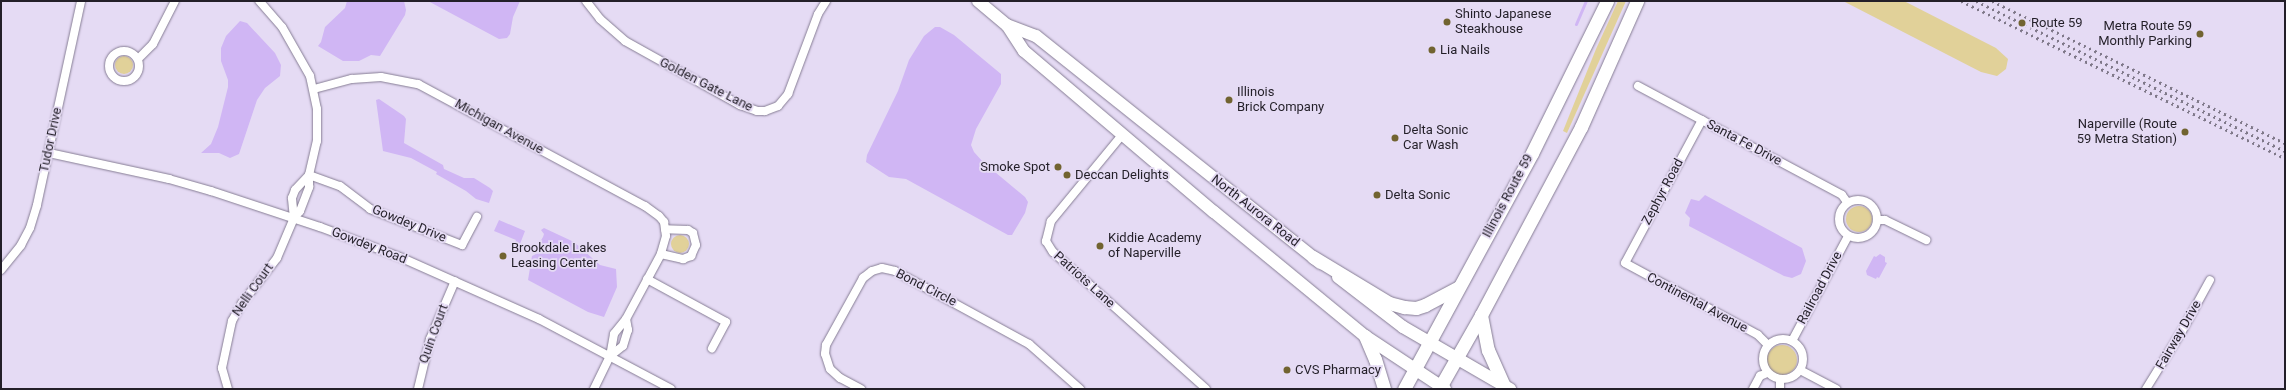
<!DOCTYPE html>
<style>
body{margin:0}
#map{position:relative;width:2286px;height:390px;overflow:hidden;background:#e5dbf4;font-family:Roboto,sans-serif}
div>[style]{position:absolute}
.green>*{inset:0;background:#e1d199}
.round{border-radius:50%}
.water>*{inset:0;background:#d0b6f4}
.stream>*{height:3px;margin:-1.5px;padding:0 1.5px;transform-origin:1.5px;border-radius:1.5px;background:#d0b6f4}
.roads{filter:drop-shadow(0 0 1px #867d94) drop-shadow(0 0 1px #867d94)}
.minor>*{height:8px;margin:-4px;padding:0 4px;transform-origin:4px;border-radius:4px;background:#fff}
.minor>.ring{margin:-4px;padding:0;box-sizing:content-box;background:none;border:8px solid #fff;border-radius:50%}
.secondary>*{height:12px;margin:-6px;padding:0 6px;transform-origin:6px;border-radius:6px;background:#fff}
.primary>*{height:13px;margin:-6.5px;padding:0 6.5px;transform-origin:6.5px;border-radius:6.5px;background:#fff}
.rail>*{height:3px;margin-top:-1.5px;transform-origin:0;background:repeating-linear-gradient(90deg,#7f7889 0 2px,transparent 0 6px)}
.dots>*{width:11px;height:11px;translate:-50% -50%;box-sizing:border-box;border:2px solid #e5dbf4;border-radius:50%}
span{translate:-50% -50%;white-space:nowrap;text-align:center;line-height:1.15;-webkit-text-stroke:3.5px #e5dbf4;paint-order:stroke}
.poi-label{font-size:13px;color:#231f28}
.left{translate:0 -50%;text-align:left}
.right{translate:-100% -50%;text-align:right}
.street-label{font-size:13px;color:#231f28}
.frame{position:absolute;inset:0;border:2px solid #231f28;pointer-events:none}
</style>
<div id="map">
<div class="green">
<i style="clip-path:polygon(1618px 1px,1626px 1px,1567px 133px,1563px 131px,1596px 49px)"></i>
<i style="clip-path:polygon(1843px 1px,1904px 1px,1996px 48px,2008px 59px,2006px 69px,1997px 76px,1981px 72px)"></i>
<i class="round" style="left:115px;top:56px;width:18px;height:18px"></i>
<i class="round" style="left:1846px;top:206px;width:26px;height:26px"></i>
<i class="round" style="left:671px;top:235px;width:18px;height:18px"></i>
<i class="round" style="left:1767px;top:345px;width:30px;height:30px"></i>
</div>
<div class="water">
<i style="clip-path:polygon(347px 1px,404px 1px,406px 10px,405px 15px,380px 56px,371px 55px,359px 61px,343px 61px,318px 46px,321px 42px,325px 27px,345px 8px)"></i>
<i style="clip-path:polygon(428px 1px,520px 1px,513px 17px,510px 34px,507px 38px,499px 39px)"></i>
<i style="clip-path:polygon(240px 21px,247px 23px,275px 53px,281px 65px,280px 76px,265px 88px,257px 100px,239px 154px,230px 158px,219px 153px,201px 153px,211px 144px,218px 127px,228px 87px,228px 80px,221px 61px,221px 48px,226px 36px)"></i>
<i style="clip-path:polygon(935px 27px,940px 27px,954px 35px,1001px 74px,1001px 84px,976px 129px,971px 145px,974px 152px,983px 162px,1025px 197px,1028px 202px,1025px 213px,1012px 235px,1008px 235px,906px 179px,889px 177px,866px 162px,867px 155px,898px 91px,909px 60px,924px 36px)"></i>
<i style="clip-path:polygon(379px 99px,404px 116px,406px 119px,404px 143px,443px 165px,444px 169px,464px 178px,474px 178px,490px 188px,493px 191px,489px 203px,476px 199px,466px 191px,436px 174px,437px 172px,411px 158px,383px 151px,376px 100px)"></i>
<i style="clip-path:polygon(1705px 195px,1802px 248px,1806px 261px,1801px 274px,1792px 278px,1784px 276px,1689px 226px,1690px 218px,1685px 213px,1691px 199px,1699px 201px)"></i>
<i style="clip-path:polygon(499px 220px,525px 231px,520px 244px,515px 242px,516px 240px,494px 231px)"></i>
<i style="clip-path:polygon(544px 228px,574px 242px,600px 265px,616px 269px,617px 287px,604px 317px,588px 312px,528px 280px,532px 256px,538px 253px,537px 247px,543px 237px,544px 234px,541px 230px)"></i>
<i style="clip-path:polygon(1880px 254px,1885px 257px,1885px 262px,1887px 263px,1879px 278px,1877px 277px,1876px 279px,1867px 275px,1866px 271px,1874px 256px,1876px 257px)"></i>
</div>
<div class="stream">
<i style="left:1576px;top:24px;width:25px;rotate:-67deg"></i>
</div>
<div class="roads">
<div class="minor">
<i style="left:586px;top:1px;width:23px;rotate:52deg"></i>
<i style="left:600px;top:19px;width:33px;rotate:41deg"></i>
<i style="left:625px;top:41px;width:132px;rotate:29.1deg"></i>
<i style="left:740px;top:105px;width:18px;rotate:19deg"></i>
<i style="left:757px;top:111px;width:8px"></i>
<i style="left:765px;top:111px;width:14px;rotate:-21deg"></i>
<i style="left:778px;top:106px;width:16px;rotate:-50deg"></i>
<i style="left:788px;top:94px;width:85px;rotate:-69.4deg"></i>
<i style="left:818px;top:14px;width:15px;rotate:-58deg"></i>
<i class="ring" style="left:109px;top:51px;width:22px;height:22px"></i>
<i style="left:138px;top:59px;width:21px;rotate:-45deg"></i>
<i style="left:153px;top:44px;width:48px;rotate:-62.9deg"></i>
<i style="left:1638px;top:86px;width:231px;rotate:28.1deg"></i>
<i style="left:1842px;top:195px;width:9px;rotate:54deg"></i>
<i style="left:314px;top:89px;width:39px;rotate:-15deg"></i>
<i style="left:352px;top:79px;width:29px;rotate:-4deg"></i>
<i style="left:381px;top:77px;width:38px;rotate:11deg"></i>
<i style="left:418px;top:84px;width:258px;rotate:28.3deg"></i>
<i style="left:645px;top:206px;width:17px;rotate:36deg"></i>
<i style="left:659px;top:216px;width:8px;rotate:50deg"></i>
<i style="left:664px;top:222px;width:14px;rotate:82deg"></i>
<i style="left:666px;top:236px;width:19px;rotate:106deg"></i>
<i style="left:661px;top:254px;width:74px;rotate:118.3deg"></i>
<i style="left:626px;top:319px;width:19px;rotate:129deg"></i>
<i style="left:614px;top:334px;width:22px;rotate:100deg"></i>
<i style="left:610px;top:356px;width:37px;rotate:116deg"></i>
<i style="left:1702px;top:120px;width:162px;rotate:118.3deg"></i>
<i style="left:1625px;top:263px;width:151px;rotate:28.4deg"></i>
<i style="left:1758px;top:335px;width:14px;rotate:45deg"></i>
<i style="left:1122px;top:135px;width:112px;rotate:129.5deg"></i>
<i style="left:1051px;top:221px;width:21px;rotate:104deg"></i>
<i style="left:1046px;top:241px;width:13px;rotate:58deg"></i>
<i style="left:1053px;top:252px;width:205px;rotate:41.8deg"></i>
<i style="left:49px;top:153px;width:123px;rotate:12.2deg"></i>
<i style="left:169px;top:179px;width:44px;rotate:15.9deg"></i>
<i style="left:211px;top:191px;width:115px;rotate:18.3deg"></i>
<i style="left:320px;top:227px;width:88px;rotate:20.7deg"></i>
<i style="left:402px;top:258px;width:150px;rotate:24deg"></i>
<i style="left:539px;top:319px;width:149px;rotate:27.9deg"></i>
<i style="left:309px;top:175px;width:33px;rotate:20deg"></i>
<i style="left:340px;top:186px;width:38px;rotate:37deg"></i>
<i style="left:370px;top:209px;width:99px;rotate:21.4deg"></i>
<i style="left:462px;top:245px;width:32px;rotate:-62deg"></i>
<i class="ring" style="left:1839px;top:200px;width:30px;height:30px"></i>
<i style="left:294px;top:218px;width:20px;rotate:-96deg"></i>
<i style="left:292px;top:198px;width:9px;rotate:-69deg"></i>
<i style="left:295px;top:190px;width:21px;rotate:-47deg"></i>
<i style="left:1877px;top:220px;width:8px"></i>
<i style="left:1885px;top:220px;width:46px;rotate:26deg"></i>
<i style="left:661px;top:254px;width:23px;rotate:13deg"></i>
<i style="left:683px;top:259px;width:9px;rotate:-21deg"></i>
<i style="left:691px;top:256px;width:12px;rotate:-66deg"></i>
<i style="left:696px;top:245px;width:12px;rotate:-104deg"></i>
<i style="left:693px;top:233px;width:6px;rotate:-149deg"></i>
<i style="left:688px;top:230px;width:23px;rotate:-178deg"></i>
<i style="left:1px;top:270px;width:32px;rotate:-51deg"></i>
<i style="left:21px;top:245px;width:19px;rotate:-62deg"></i>
<i style="left:30px;top:228px;width:24px;rotate:-73deg"></i>
<i style="left:37px;top:205px;width:209px;rotate:-77.8deg"></i>
<i style="left:647px;top:279px;width:90px;rotate:28.6deg"></i>
<i style="left:726px;top:322px;width:30px;rotate:118deg"></i>
<i class="ring" style="left:1763px;top:339px;width:32px;height:32px"></i>
<i style="left:1792px;top:341px;width:119px;rotate:-61.9deg"></i>
<i style="left:610px;top:356px;width:16px;rotate:-38deg"></i>
<i style="left:623px;top:346px;width:17px;rotate:-73deg"></i>
<i style="left:628px;top:330px;width:11px;rotate:-100deg"></i>
<i style="left:1800px;top:370px;width:41px;rotate:27.8deg"></i>
<i style="left:228px;top:389px;width:22px;rotate:-106deg"></i>
<i style="left:222px;top:368px;width:48px;rotate:-78deg"></i>
<i style="left:232px;top:321px;width:21px;rotate:-61deg"></i>
<i style="left:242px;top:303px;width:57px;rotate:-52.1deg"></i>
<i style="left:277px;top:258px;width:43px;rotate:-67deg"></i>
<i style="left:294px;top:218px;width:9px;rotate:-49deg"></i>
<i style="left:300px;top:211px;width:26px;rotate:-69deg"></i>
<i style="left:309px;top:187px;width:12px;rotate:-90deg"></i>
<i style="left:309px;top:175px;width:35px;rotate:-77deg"></i>
<i style="left:317px;top:141px;width:32px;rotate:-90deg"></i>
<i style="left:317px;top:109px;width:34px;rotate:-102deg"></i>
<i style="left:310px;top:76px;width:56px;rotate:-119.7deg"></i>
<i style="left:282px;top:27px;width:35px;rotate:-131deg"></i>
<i style="left:418px;top:389px;width:51px;rotate:-76.5deg"></i>
<i style="left:430px;top:339px;width:63px;rotate:-66.7deg"></i>
<i style="left:861px;top:389px;width:24px;rotate:-152deg"></i>
<i style="left:840px;top:378px;width:13px;rotate:-138deg"></i>
<i style="left:830px;top:369px;width:16px;rotate:-108deg"></i>
<i style="left:825px;top:354px;width:9px;rotate:-84deg"></i>
<i style="left:826px;top:345px;width:77px;rotate:-61.1deg"></i>
<i style="left:863px;top:278px;width:11px;rotate:-38deg"></i>
<i style="left:872px;top:271px;width:10px;rotate:-17deg"></i>
<i style="left:882px;top:268px;width:13px;rotate:13deg"></i>
<i style="left:895px;top:271px;width:153px;rotate:28.6deg"></i>
<i style="left:1029px;top:344px;width:68px;rotate:41.4deg"></i>
<i style="left:1753px;top:389px;width:15px;rotate:-62deg"></i>
<i style="left:1760px;top:376px;width:8px;rotate:-23deg"></i>
<i style="left:1780px;top:389px;width:10px;rotate:-90deg"></i>
<i style="left:2146px;top:389px;width:68px;rotate:-58.2deg"></i>
<i style="left:2182px;top:331px;width:58px;rotate:-61.2deg"></i>
</div>
<div class="secondary">
<i style="left:978px;top:1px;width:38px;rotate:40deg"></i>
<i style="left:1007px;top:25px;width:31px;rotate:57deg"></i>
<i style="left:1024px;top:51px;width:249px;rotate:40.3deg"></i>
<i style="left:1214px;top:212px;width:195px;rotate:39.4deg"></i>
<i style="left:1365px;top:336px;width:96px;rotate:33.5deg"></i>
<i style="left:1007px;top:25px;width:31px;rotate:21deg"></i>
<i style="left:1036px;top:36px;width:364px;rotate:38.6deg"></i>
<i style="left:1338px;top:277px;width:82px;rotate:37.6deg"></i>
<i style="left:1403px;top:327px;width:124px;rotate:30.1deg"></i>
</div>
<div class="primary">
<i style="left:1313px;top:257px;width:89px;rotate:31.2deg"></i>
<i style="left:1389px;top:303px;width:16px;rotate:15deg"></i>
<i style="left:1404px;top:307px;width:12px;rotate:5deg"></i>
<i style="left:1416px;top:308px;width:9px;rotate:-18deg"></i>
<i style="left:1425px;top:305px;width:38px;rotate:-28deg"></i>
<i style="left:1481px;top:315px;width:36px;rotate:79deg"></i>
<i style="left:1488px;top:350px;width:39px;rotate:66deg"></i>
<i style="left:1365px;top:336px;width:25px;rotate:67deg"></i>
<i style="left:1375px;top:359px;width:31px;rotate:73deg"></i>
<i style="left:1404px;top:389px;width:268px;rotate:-61.5deg"></i>
<i style="left:1532px;top:153px;width:169px;rotate:-63.7deg"></i>
<i style="left:1439px;top:389px;width:85px;rotate:-60.4deg"></i>
<i style="left:1481px;top:315px;width:213px;rotate:-62deg"></i>
<i style="left:1581px;top:127px;width:138px;rotate:-66deg"></i>
</div>
</div>
<div class="rail">
<i style="left:1961px;top:1px;width:360px;rotate:25.9deg"></i>
<i style="left:1976px;top:1px;width:343px;rotate:25.9deg"></i>
<i style="left:1992px;top:1px;width:326px;rotate:25.9deg"></i>
</div>
<div class="dots">
<i style="left:1447px;top:22px;background:#716330"></i>
<i style="left:2022px;top:23px;background:#716330"></i>
<i style="left:2200px;top:34px;background:#716330"></i>
<i style="left:1432px;top:50px;background:#716330"></i>
<i style="left:1229px;top:100px;background:#716330"></i>
<i style="left:2185px;top:132px;background:#716330"></i>
<i style="left:1395px;top:138px;background:#716330"></i>
<i style="left:1058px;top:167px;background:#716330"></i>
<i style="left:1067px;top:175px;background:#716330"></i>
<i style="left:1377px;top:195px;background:#716330"></i>
<i style="left:1100px;top:246px;background:#716330"></i>
<i style="left:503px;top:256px;background:#716330"></i>
<i style="left:1287px;top:370px;background:#716330"></i>
</div>
<div class="poi-label">
<span class="left" style="left:1455px;top:22px">Shinto Japanese<br>Steakhouse</span>
<span class="left" style="left:2031px;top:23px">Route 59</span>
<span class="right" style="left:2192px;top:34px">Metra Route 59<br>Monthly Parking</span>
<span class="left" style="left:1440px;top:50px">Lia Nails</span>
<span class="left" style="left:1237px;top:100px">Illinois<br>Brick Company</span>
<span class="right" style="left:2177px;top:132px">Naperville (Route<br>59 Metra Station)</span>
<span class="left" style="left:1403px;top:138px">Delta Sonic<br>Car Wash</span>
<span class="right" style="left:1050px;top:167px">Smoke Spot</span>
<span class="left" style="left:1075px;top:175px">Deccan Delights</span>
<span class="left" style="left:1385px;top:195px">Delta Sonic</span>
<span class="left" style="left:1108px;top:246px">Kiddie Academy<br>of Naperville</span>
<span class="left" style="left:511px;top:256px">Brookdale Lakes<br>Leasing Center</span>
<span class="left" style="left:1295px;top:370px">CVS Pharmacy</span>
</div>
<div class="street-label">
<span style="left:706px;top:85px;rotate:27deg">Golden Gate Lane</span>
<span style="left:499px;top:127px;rotate:29deg">Michigan Avenue</span>
<span style="left:51px;top:140px;rotate:-78deg">Tudor Drive</span>
<span style="left:1744px;top:143px;rotate:28deg">Santa Fe Drive</span>
<span style="left:1663px;top:192px;rotate:-62deg">Zephyr Road</span>
<span style="left:1508px;top:196px;rotate:-62deg">Illinois Route 59</span>
<span style="left:1255px;top:211px;rotate:38deg">North Aurora Road</span>
<span style="left:409px;top:224px;rotate:22deg">Gowdey Drive</span>
<span style="left:369px;top:246px;rotate:21deg">Gowdey Road</span>
<span style="left:1084px;top:280px;rotate:42deg">Patriots Lane</span>
<span style="left:926px;top:288px;rotate:27deg">Bond Circle</span>
<span style="left:1820px;top:288px;rotate:-62deg">Railroad Drive</span>
<span style="left:253px;top:290px;rotate:-55deg">Nelli Court</span>
<span style="left:1697px;top:303px;rotate:28deg">Continental Avenue</span>
<span style="left:434px;top:334px;rotate:-70deg">Quin Court</span>
<span style="left:2179px;top:335px;rotate:-60deg">Fairway Drive</span>
</div>
<div class="frame"></div>
</div>
